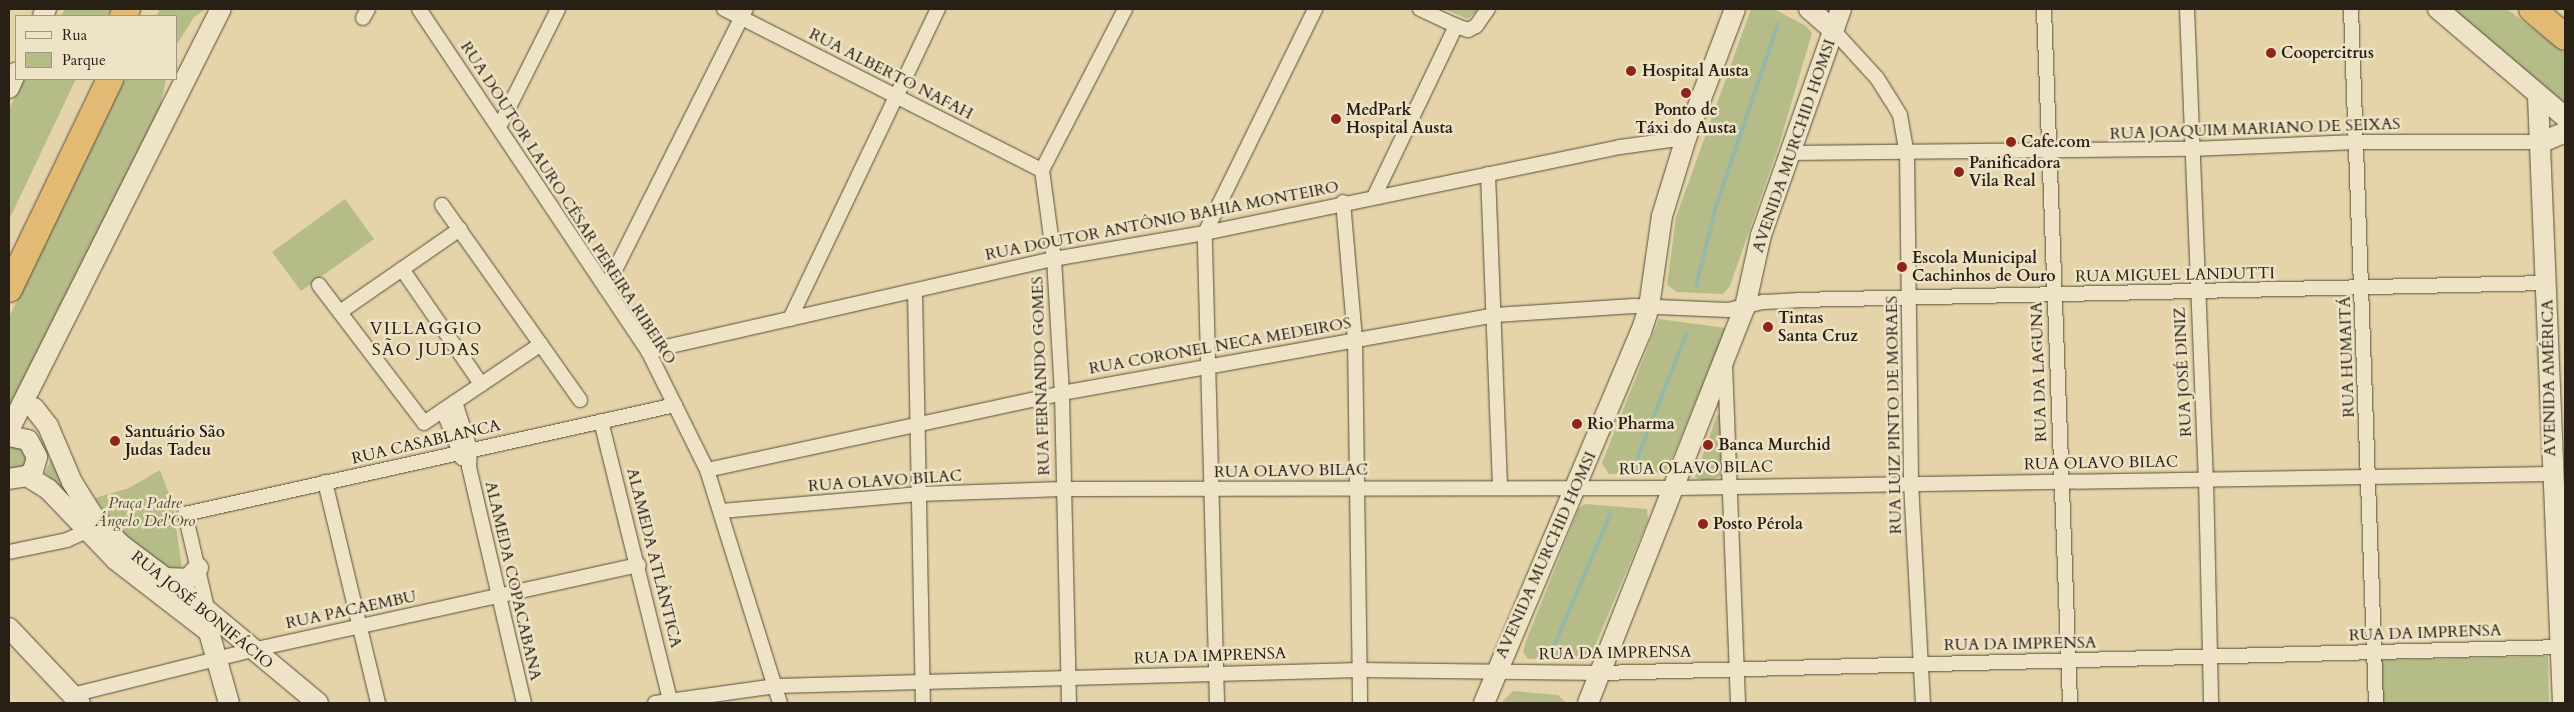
<!DOCTYPE html>
<meta charset="utf-8">
<style>
body{margin:0}
#map{position:relative;width:2574px;height:712px;overflow:hidden;background:#e5d4a9;font-family:Cardo,serif}
div>[style]{position:absolute}
.green>*{inset:0;background:#b6bc87}
.stream>*{height:4px;margin:-2px;padding:0 2px;transform-origin:2px;border-radius:2px;background:#96b8a9}
.roads{filter:drop-shadow(0 0 1px #574d3a) drop-shadow(0 0 1px #574d3a)}
.street>*{height:14px;margin:-7px;padding:0 7px;transform-origin:7px;border-radius:7px;background:#eee3c7}
.secondary>*{height:20px;margin:-10px;padding:0 10px;transform-origin:10px;border-radius:10px;background:#eee3c7}
.highway>*{height:26px;margin:-13px;padding:0 13px;transform-origin:13px;border-radius:13px;background:#e2ba74}
.dots>*{width:14px;height:14px;translate:-50% -50%;box-sizing:border-box;border:2px solid #eee3c7;border-radius:50%}
span{translate:-50% -50%;white-space:nowrap;text-align:center;line-height:1.15;-webkit-text-stroke:5px #eee3c7;paint-order:stroke}
.poi-label{font-size:16px;color:#282015;font-weight:700}
.left{translate:0 -50%;text-align:left}
.street-label{font-size:16px;color:#282015}
.park-label{font-size:16px;color:#4c4732;font-style:italic}
.neighbourhood-label{font-size:18px;color:#282015;letter-spacing:1px}
.frame{position:absolute;inset:0;border:10px solid #282015;pointer-events:none}
.legend{position:absolute;left:15px;top:15px;width:162px;height:65px;box-sizing:border-box;background:#eee3c7;border:1px solid #9f9580;margin:0;padding:6px 9px;list-style:none;font-size:15px;color:#282015}
.legend li{display:flex;align-items:center;gap:10px;height:25px}
.legend b{width:25px;border:1px solid #9f9580}
</style>
<div id="map">
<div class="green">
<i style="clip-path:polygon(65px 9px,111px 9px,107px 16px,61px 16px)"></i>
<i style="clip-path:polygon(160px 9px,206px 9px,194px 17px,176px 46px,176px 16px,156px 16px)"></i>
<i style="clip-path:polygon(1444px 9px,1479px 9px,1468px 19px)"></i>
<i style="clip-path:polygon(1751px 9px,1774px 9px,1806px 26px,1812px 33px,1779px 145px,1730px 286px,1723px 294px,1677px 292px,1667px 285px,1676px 217px)"></i>
<i style="clip-path:polygon(2446px 9px,2507px 9px,2565px 53px,2565px 109px)"></i>
<i style="clip-path:polygon(23px 79px,76px 79px,9px 220px,9px 110px)"></i>
<i style="clip-path:polygon(125px 79px,166px 79px,159px 114px,9px 422px,9px 317px)"></i>
<i style="clip-path:polygon(345px 199px,374px 239px,301px 291px,272px 252px)"></i>
<i style="clip-path:polygon(1659px 319px,1726px 328px,1666px 473px,1609px 474px,1602px 463px)"></i>
<i style="clip-path:polygon(1717px 415px,1721px 416px,1723px 476px,1706px 481px,1695px 477px)"></i>
<i style="clip-path:polygon(14px 445px,28px 451px,25px 468px,9px 468px,9px 447px)"></i>
<i style="clip-path:polygon(51px 459px,59px 467px,78px 496px,70px 499px,45px 473px)"></i>
<i style="clip-path:polygon(160px 470px,173px 505px,182px 569px,171px 571px,113px 525px,95px 498px,129px 488px)"></i>
<i style="clip-path:polygon(1585px 504px,1647px 509px,1648px 520px,1592px 653px,1587px 657px,1528px 659px,1523px 652px,1526px 641px,1579px 508px)"></i>
<i style="clip-path:polygon(2548px 656px,2549px 703px,2382px 703px,2381px 660px)"></i>
<i style="clip-path:polygon(1513px 691px,1558px 695px,1566px 703px,1501px 703px)"></i>
</div>
<div class="stream">
<i style="left:1696px;top:286px;width:82px;rotate:-76deg"></i>
<i style="left:1716px;top:206px;width:192px;rotate:-71.2deg"></i>
<i style="left:1634px;top:466px;width:143px;rotate:-68.3deg"></i>
<i style="left:1552px;top:651px;width:148px;rotate:-66.9deg"></i>
</div>
<div class="roads">
<div class="street">
<i style="left:419px;top:9px;width:412px;rotate:56.2deg"></i>
<i style="left:648px;top:351px;width:133px;rotate:63.6deg"></i>
<i style="left:707px;top:470px;width:244px;rotate:72.6deg"></i>
<i style="left:724px;top:9px;width:356px;rotate:26.9deg"></i>
<i style="left:1420px;top:9px;width:40px;rotate:25deg"></i>
<i style="left:2044px;top:9px;width:694px;rotate:87.85deg"></i>
<i style="left:2187px;top:9px;width:470px;rotate:87.7deg"></i>
<i style="left:2206px;top:479px;width:224px;rotate:88.7deg"></i>
<i style="left:2351px;top:9px;width:694px;rotate:87.94deg"></i>
<i style="left:363px;top:18px;width:10px;rotate:-61deg"></i>
<i style="left:1833px;top:30px;width:65px;rotate:47.5deg"></i>
<i style="left:1877px;top:78px;width:26px;rotate:58deg"></i>
<i style="left:1891px;top:100px;width:17px;rotate:59deg"></i>
<i style="left:1900px;top:115px;width:39px;rotate:80deg"></i>
<i style="left:1907px;top:153px;width:330px;rotate:89.3deg"></i>
<i style="left:1911px;top:483px;width:220px;rotate:86.9deg"></i>
<i style="left:500px;top:125px;width:130px;rotate:-63.4deg"></i>
<i style="left:1789px;top:153px;width:402px;rotate:-0.6deg"></i>
<i style="left:2191px;top:149px;width:165px;rotate:-2.4deg"></i>
<i style="left:2356px;top:142px;width:186px"></i>
<i style="left:1488px;top:174px;width:314px;rotate:87.8deg"></i>
<i style="left:1374px;top:197px;width:190px;rotate:-64.4deg"></i>
<i style="left:1456px;top:26px;width:13px;rotate:18deg"></i>
<i style="left:1468px;top:30px;width:9px;rotate:-27deg"></i>
<i style="left:1476px;top:26px;width:21px;rotate:-55deg"></i>
<i style="left:1343px;top:202px;width:138px;rotate:85deg"></i>
<i style="left:1355px;top:339px;width:364px;rotate:89.2deg"></i>
<i style="left:442px;top:205px;width:239px;rotate:54.7deg"></i>
<i style="left:402px;top:269px;width:140px;rotate:55.5deg"></i>
<i style="left:319px;top:285px;width:173px;rotate:52.7deg"></i>
<i style="left:424px;top:423px;width:141px;rotate:-34deg"></i>
<i style="left:606px;top:288px;width:312px;rotate:-63.4deg"></i>
<i style="left:915px;top:291px;width:412px;rotate:88.9deg"></i>
<i style="left:340px;top:312px;width:146px;rotate:-34.7deg"></i>
<i style="left:790px;top:319px;width:344px;rotate:-64.5deg"></i>
<i style="left:648px;top:351px;width:416px;rotate:-12.8deg"></i>
<i style="left:1054px;top:259px;width:153px;rotate:-9.8deg"></i>
<i style="left:1205px;top:233px;width:424px;rotate:-11.7deg"></i>
<i style="left:1620px;top:147px;width:67px;rotate:-7.8deg"></i>
<i style="left:1725px;top:364px;width:339px;rotate:87.8deg"></i>
<i style="left:455px;top:402px;width:49px;rotate:72.3deg"></i>
<i style="left:470px;top:449px;width:18px;rotate:93deg"></i>
<i style="left:469px;top:467px;width:242px;rotate:76.9deg"></i>
<i style="left:443px;top:410px;width:52px;rotate:68.4deg"></i>
<i style="left:601px;top:421px;width:291px;rotate:76.1deg"></i>
<i style="left:707px;top:470px;width:363px;rotate:-12.2deg"></i>
<i style="left:1062px;top:393px;width:440px;rotate:-10.2deg"></i>
<i style="left:1495px;top:315px;width:139px;rotate:-3.7deg"></i>
<i style="left:1634px;top:306px;width:94px;rotate:2.4deg"></i>
<i style="left:1728px;top:310px;width:37px;rotate:-13deg"></i>
<i style="left:1764px;top:302px;width:34px;rotate:-3deg"></i>
<i style="left:1798px;top:300px;width:749px;rotate:-1.3deg"></i>
<i style="left:325px;top:482px;width:227px;rotate:76.5deg"></i>
<i style="left:721px;top:511px;width:199px;rotate:-4.9deg"></i>
<i style="left:919px;top:494px;width:144px;rotate:-2deg"></i>
<i style="left:1063px;top:489px;width:611px;rotate:-0.09deg"></i>
<i style="left:1674px;top:488px;width:878px;rotate:-0.91deg"></i>
<i style="left:9px;top:552px;width:59px;rotate:-11.7deg"></i>
<i style="left:67px;top:540px;width:14px;rotate:-25deg"></i>
<i style="left:80px;top:534px;width:15px;rotate:-58deg"></i>
<i style="left:208px;top:612px;width:101px;rotate:-103.2deg"></i>
<i style="left:185px;top:514px;width:502px;rotate:-12.54deg"></i>
<i style="left:72px;top:695px;width:186px;rotate:-14deg"></i>
<i style="left:252px;top:650px;width:396px;rotate:-12.4deg"></i>
<i style="left:655px;top:703px;width:122px;rotate:-8deg"></i>
<i style="left:776px;top:686px;width:584px;rotate:-1.57deg"></i>
<i style="left:1360px;top:670px;width:241px;rotate:0.7deg"></i>
<i style="left:1601px;top:673px;width:961px;rotate:-1.55deg"></i>
<i style="left:1069px;top:703px;width:310px;rotate:-91.3deg"></i>
<i style="left:1062px;top:393px;width:134px;rotate:-93.4deg"></i>
<i style="left:1054px;top:259px;width:90px;rotate:-97.7deg"></i>
<i style="left:1042px;top:170px;width:181px;rotate:-62.7deg"></i>
<i style="left:1217px;top:703px;width:470px;rotate:-91.5deg"></i>
<i style="left:1205px;top:233px;width:250px;rotate:-63.8deg"></i>
</div>
<div class="secondary">
<i style="left:1809px;top:9px;width:32px;rotate:41deg"></i>
<i style="left:2438px;top:9px;width:167px;rotate:40.4deg"></i>
<i style="left:43px;top:16px;width:8px;rotate:-67deg"></i>
<i style="left:9px;top:88px;width:17px;rotate:-66deg"></i>
<i style="left:2538px;top:97px;width:607px;rotate:87.64deg"></i>
<i style="left:2542px;top:142px;width:25px;rotate:-23deg"></i>
<i style="left:34px;top:408px;width:23px;rotate:52deg"></i>
<i style="left:48px;top:426px;width:61px;rotate:66.8deg"></i>
<i style="left:72px;top:482px;width:36px;rotate:58deg"></i>
<i style="left:91px;top:513px;width:42px;rotate:46.9deg"></i>
<i style="left:120px;top:544px;width:90px;rotate:36.9deg"></i>
<i style="left:192px;top:598px;width:164px;rotate:39.8deg"></i>
<i style="left:9px;top:430px;width:471px;rotate:-63.3deg"></i>
<i style="left:9px;top:436px;width:19px;rotate:12deg"></i>
<i style="left:28px;top:440px;width:19px;rotate:62deg"></i>
<i style="left:37px;top:457px;width:15px;rotate:106deg"></i>
<i style="left:33px;top:471px;width:8px;rotate:140deg"></i>
<i style="left:27px;top:476px;width:18px;rotate:171deg"></i>
<i style="left:27px;top:476px;width:25px;rotate:32deg"></i>
<i style="left:48px;top:489px;width:98px;rotate:46.2deg"></i>
<i style="left:116px;top:560px;width:118px;rotate:37.7deg"></i>
<i style="left:209px;top:632px;width:74px;rotate:74.3deg"></i>
<i style="left:165px;top:578px;width:23px;rotate:2deg"></i>
<i style="left:188px;top:579px;width:15px;rotate:-48deg"></i>
<i style="left:9px;top:628px;width:103px;rotate:46.6deg"></i>
<i style="left:1484px;top:703px;width:403px;rotate:-67.1deg"></i>
<i style="left:1641px;top:332px;width:26px;rotate:-72deg"></i>
<i style="left:1649px;top:307px;width:92px;rotate:-81.9deg"></i>
<i style="left:1662px;top:216px;width:82px;rotate:-72.9deg"></i>
<i style="left:1686px;top:138px;width:138px;rotate:-69.2deg"></i>
<i style="left:1588px;top:703px;width:426px;rotate:-68.4deg"></i>
<i style="left:1745px;top:307px;width:74px;rotate:-77.5deg"></i>
<i style="left:1761px;top:235px;width:240px;rotate:-70.5deg"></i>
</div>
<div class="highway">
<i style="left:2532px;top:9px;width:43px;rotate:40.3deg"></i>
<i style="left:123px;top:16px;width:8px;rotate:-60deg"></i>
<i style="left:9px;top:289px;width:233px;rotate:-64.3deg"></i>
</div>
</div>
<div class="dots">
<i style="left:2271px;top:53px;background:#8f2418"></i>
<i style="left:1631px;top:71px;background:#8f2418"></i>
<i style="left:1686px;top:93px;background:#8f2418"></i>
<i style="left:1336px;top:119px;background:#8f2418"></i>
<i style="left:2011px;top:142px;background:#8f2418"></i>
<i style="left:1959px;top:172px;background:#8f2418"></i>
<i style="left:1902px;top:267px;background:#8f2418"></i>
<i style="left:1768px;top:327px;background:#8f2418"></i>
<i style="left:1577px;top:424px;background:#8f2418"></i>
<i style="left:115px;top:441px;background:#8f2418"></i>
<i style="left:1708px;top:445px;background:#8f2418"></i>
<i style="left:1703px;top:524px;background:#8f2418"></i>
</div>
<div class="poi-label">
<span class="left" style="left:2281px;top:53px">Coopercitrus</span>
<span class="left" style="left:1642px;top:71px">Hospital Austa</span>
<span class="left" style="left:1346px;top:119px">MedPark<br>Hospital Austa</span>
<span style="left:1686px;top:119px">Ponto de<br>Táxi do Austa</span>
<span class="left" style="left:2021px;top:142px">Cafe.com</span>
<span class="left" style="left:1969px;top:172px">Panificadora<br>Vila Real</span>
<span class="left" style="left:1912px;top:267px">Escola Municipal<br>Cachinhos de Ouro</span>
<span class="left" style="left:1778px;top:327px">Tintas<br>Santa Cruz</span>
<span class="left" style="left:1587px;top:424px">Rio Pharma</span>
<span class="left" style="left:125px;top:441px">Santuário São<br>Judas Tadeu</span>
<span class="left" style="left:1718px;top:445px">Banca Murchid</span>
<span class="left" style="left:1713px;top:524px">Posto Pérola</span>
</div>
<div class="street-label">
<span style="left:891px;top:74px;rotate:27deg">RUA ALBERTO NAFAH</span>
<span style="left:2255px;top:129px;rotate:-2deg">RUA JOAQUIM MARIANO DE SEIXAS</span>
<span style="left:1794px;top:146px;rotate:-71deg">AVENIDA MURCHID HOMSI</span>
<span style="left:568px;top:203px;rotate:57deg">RUA DOUTOR LAURO CÉSAR PEREIRA RIBEIRO</span>
<span style="left:1162px;top:221px;rotate:-11deg">RUA DOUTOR ANTÔNIO BAHIA MONTEIRO</span>
<span style="left:2175px;top:275px;rotate:-1deg">RUA MIGUEL LANDUTTI</span>
<span style="left:1220px;top:346px;rotate:-10deg">RUA CORONEL NECA MEDEIROS</span>
<span style="left:2347px;top:357px;rotate:-92deg">RUA HUMAITÁ</span>
<span style="left:2039px;top:372px;rotate:-92deg">RUA DA LAGUNA</span>
<span style="left:2183px;top:372px;rotate:-93deg">RUA JOSÉ DINIZ</span>
<span style="left:1041px;top:376px;rotate:-92deg">RUA FERNANDO GOMES</span>
<span style="left:2549px;top:378px;rotate:-91deg">AVENIDA AMÉRICA</span>
<span style="left:1894px;top:415px;rotate:-91deg">RUA LUIZ PINTO DE MORAES</span>
<span style="left:426px;top:442px;rotate:-13deg">RUA CASABLANCA</span>
<span style="left:2101px;top:463px;rotate:-1deg">RUA OLAVO BILAC</span>
<span style="left:1696px;top:468px;rotate:-1deg">RUA OLAVO BILAC</span>
<span style="left:1291px;top:471px;rotate:-1deg">RUA OLAVO BILAC</span>
<span style="left:885px;top:481px;rotate:-4deg">RUA OLAVO BILAC</span>
<span style="left:1546px;top:555px;rotate:-66deg">AVENIDA MURCHID HOMSI</span>
<span style="left:654px;top:558px;rotate:76deg">ALAMEDA ATLÂNTICA</span>
<span style="left:513px;top:581px;rotate:77deg">ALAMEDA COPACABANA</span>
<span style="left:202px;top:610px;rotate:39deg">RUA JOSÉ BONIFÁCIO</span>
<span style="left:351px;top:610px;rotate:-12deg">RUA PACAEMBU</span>
<span style="left:2425px;top:633px;rotate:-2deg">RUA DA IMPRENSA</span>
<span style="left:2020px;top:644px;rotate:-1deg">RUA DA IMPRENSA</span>
<span style="left:1615px;top:653px;rotate:-1deg">RUA DA IMPRENSA</span>
<span style="left:1210px;top:656px;rotate:-2deg">RUA DA IMPRENSA</span>
</div>
<div class="park-label">
<span style="left:145px;top:512px">Praça Padre<br>Ângelo Del'Oro</span>
</div>
<div class="neighbourhood-label">
<span style="left:426px;top:340px">VILLAGGIO<br>SÃO JUDAS</span>
</div>
<div class="frame"></div>
<ul class="legend">
<li><b style="height:6px;background:#eee3c7"></b>Rua</li>
<li><b style="height:14px;background:#b6bc87"></b>Parque</li>
</ul>
</div>
